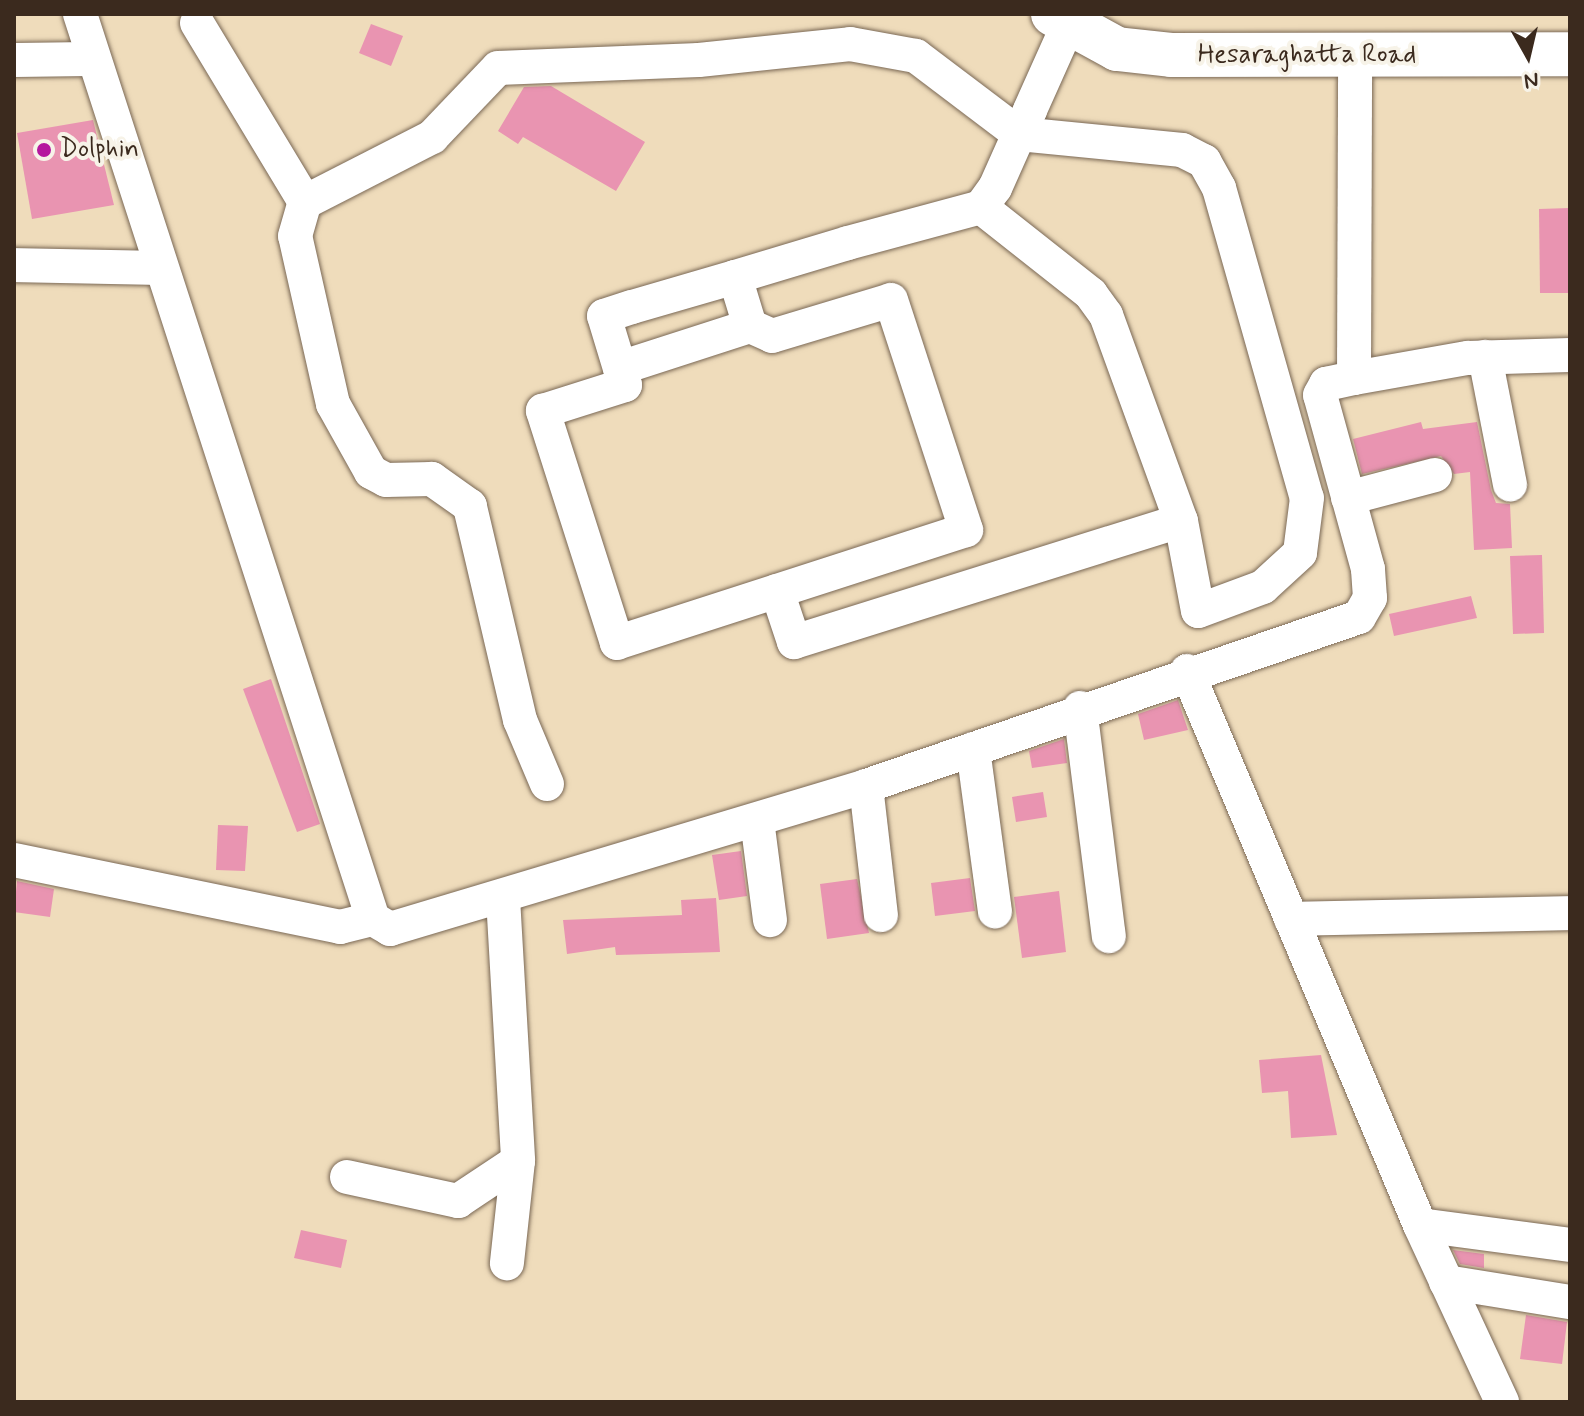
<!DOCTYPE html>
<style>
body{margin:0}
#map{position:relative;width:1584px;height:1416px;overflow:hidden;background:#efdcbb;font-family:Mynerve,sans-serif}
div>[style]{position:absolute}
.building>*{inset:0;background:#e994b1}
.roads{filter:drop-shadow(0 0 2px #7a6855) drop-shadow(0 0 2px #7a6855)}
.minor>*{height:34px;margin:-17px;padding:0 17px;transform-origin:17px;border-radius:17px;background:#fff}
.major>*{height:44px;margin:-22px;padding:0 22px;transform-origin:22px;border-radius:22px;background:#fff}
.dots>*{width:22px;height:22px;translate:-50% -50%;box-sizing:border-box;border:4px solid #f7f3e8;border-radius:50%}
span{translate:-50% -50%;white-space:nowrap;text-align:center;line-height:1.15;-webkit-text-stroke:8px #f7f3e8;paint-order:stroke}
.street-label{font-size:26px;color:#3b2a1e}
.poi-label{font-size:26px;color:#3b2a1e}
.left{translate:0 -50%;text-align:left}
.frame{position:absolute;inset:0;border:16px solid #3b2a1e;pointer-events:none}
.north{position:absolute;left:1488px;top:16px;width:80px;height:80px;-webkit-text-stroke:6px #f7f3e8;paint-order:stroke;rotate:172deg;font-size:22px;font-weight:700;line-height:32px;text-align:center;color:#3b2a1e}
.north::after{content:'';display:block;margin:auto;width:28px;height:36px;background:#3b2a1e;clip-path:polygon(50% 0,100% 100%,50% 72%,0 100%)}
</style>
<div id="map">
<div class="building">
<i style="clip-path:polygon(371px 24px,403px 36px,391px 66px,359px 53px)"></i>
<i style="clip-path:polygon(551px 86px,645px 142px,616px 191px,523px 137px,518px 144px,498px 131px,524px 87px)"></i>
<i style="clip-path:polygon(93px 120px,114px 205px,32px 219px,17px 133px)"></i>
<i style="clip-path:polygon(1570px 208px,1570px 293px,1540px 293px,1539px 209px)"></i>
<i style="clip-path:polygon(1421px 422px,1423px 429px,1477px 422px,1491px 490px,1496px 503px,1510px 504px,1512px 548px,1474px 550px,1470px 472px,1454px 474px,1441px 456px,1362px 474px,1353px 439px)"></i>
<i style="clip-path:polygon(1542px 555px,1544px 633px,1513px 634px,1510px 556px)"></i>
<i style="clip-path:polygon(1471px 596px,1477px 618px,1394px 636px,1389px 614px)"></i>
<i style="clip-path:polygon(271px 679px,320px 824px,297px 832px,243px 689px)"></i>
<i style="clip-path:polygon(1178px 700px,1188px 730px,1144px 740px,1138px 714px)"></i>
<i style="clip-path:polygon(1064px 739px,1067px 763px,1032px 768px,1029px 751px)"></i>
<i style="clip-path:polygon(1043px 792px,1047px 817px,1016px 822px,1012px 797px)"></i>
<i style="clip-path:polygon(218px 825px,248px 826px,245px 871px,216px 870px)"></i>
<i style="clip-path:polygon(741px 851px,747px 896px,719px 900px,712px 855px)"></i>
<i style="clip-path:polygon(970px 878px,975px 911px,935px 916px,931px 883px)"></i>
<i style="clip-path:polygon(857px 879px,869px 933px,827px 939px,820px 884px)"></i>
<i style="clip-path:polygon(17px 881px,54px 889px,50px 917px,14px 912px)"></i>
<i style="clip-path:polygon(1059px 891px,1066px 952px,1022px 958px,1014px 897px)"></i>
<i style="clip-path:polygon(716px 898px,720px 952px,616px 955px,615px 947px,567px 954px,563px 920px,682px 915px,681px 900px)"></i>
<i style="clip-path:polygon(1321px 1055px,1337px 1135px,1291px 1138px,1288px 1091px,1262px 1093px,1259px 1060px)"></i>
<i style="clip-path:polygon(301px 1230px,347px 1240px,341px 1268px,294px 1258px)"></i>
<i style="clip-path:polygon(1453px 1250px,1484px 1254px,1484px 1268px,1460px 1264px)"></i>
<i style="clip-path:polygon(1526px 1315px,1567px 1322px,1562px 1364px,1520px 1359px)"></i>
</div>
<div class="roads">
<div class="minor">
<i style="left:80px;top:14px;width:951px;rotate:72.06deg"></i>
<i style="left:373px;top:919px;width:20px;rotate:30deg"></i>
<i style="left:390px;top:929px;width:497px;rotate:-16.7deg"></i>
<i style="left:866px;top:786px;width:521px;rotate:-18.92deg"></i>
<i style="left:1359px;top:617px;width:22px;rotate:-60deg"></i>
<i style="left:1370px;top:598px;width:29px;rotate:-94deg"></i>
<i style="left:1368px;top:569px;width:180px;rotate:-105.4deg"></i>
<i style="left:1320px;top:395px;width:13px;rotate:-61deg"></i>
<i style="left:1326px;top:384px;width:29px;rotate:-12deg"></i>
<i style="left:1354px;top:378px;width:320px;rotate:-89.8deg"></i>
<i style="left:197px;top:23px;width:209px;rotate:58.9deg"></i>
<i style="left:14px;top:60px;width:76px;rotate:-0.8deg"></i>
<i style="left:14px;top:265px;width:143px;rotate:1.2deg"></i>
<i style="left:735px;top:277px;width:51px;rotate:73deg"></i>
<i style="left:750px;top:326px;width:24px;rotate:24deg"></i>
<i style="left:772px;top:336px;width:124px;rotate:-16.8deg"></i>
<i style="left:891px;top:300px;width:242px;rotate:71.9deg"></i>
<i style="left:966px;top:530px;width:367px;rotate:162.1deg"></i>
<i style="left:617px;top:643px;width:244px;rotate:-107.7deg"></i>
<i style="left:543px;top:411px;width:86px;rotate:-17.6deg"></i>
<i style="left:625px;top:385px;width:72px;rotate:-106.9deg"></i>
<i style="left:604px;top:316px;width:29px;rotate:-18deg"></i>
<i style="left:632px;top:307px;width:107px;rotate:-16.2deg"></i>
<i style="left:735px;top:277px;width:118px;rotate:-16.7deg"></i>
<i style="left:848px;top:243px;width:138px;rotate:-15.1deg"></i>
<i style="left:1485px;top:357px;width:130px;rotate:78.9deg"></i>
<i style="left:620px;top:368px;width:137px;rotate:-17.9deg"></i>
<i style="left:1354px;top:378px;width:116px;rotate:-10deg"></i>
<i style="left:1468px;top:358px;width:102px;rotate:-1.7deg"></i>
<i style="left:1348px;top:498px;width:90px;rotate:-14.8deg"></i>
<i style="left:777px;top:591px;width:54px;rotate:71.6deg"></i>
<i style="left:794px;top:642px;width:405px;rotate:-17.4deg"></i>
<i style="left:1187px;top:671px;width:601px;rotate:67.19deg"></i>
<i style="left:1420px;top:1225px;width:195px;rotate:65.1deg"></i>
<i style="left:1080px;top:708px;width:230px;rotate:82.8deg"></i>
<i style="left:973px;top:749px;width:164px;rotate:82.3deg"></i>
<i style="left:547px;top:784px;width:69px;rotate:-112.9deg"></i>
<i style="left:520px;top:720px;width:220px;rotate:-103.2deg"></i>
<i style="left:470px;top:506px;width:47px;rotate:-144.6deg"></i>
<i style="left:432px;top:479px;width:46px;rotate:178.8deg"></i>
<i style="left:386px;top:480px;width:17px;rotate:-152deg"></i>
<i style="left:371px;top:472px;width:78px;rotate:-119.2deg"></i>
<i style="left:333px;top:404px;width:172px;rotate:-102.7deg"></i>
<i style="left:295px;top:236px;width:35px;rotate:-74deg"></i>
<i style="left:305px;top:202px;width:143px;rotate:-27.1deg"></i>
<i style="left:432px;top:137px;width:95px;rotate:-46.3deg"></i>
<i style="left:498px;top:68px;width:201px;rotate:-2.3deg"></i>
<i style="left:699px;top:60px;width:152px;rotate:-6deg"></i>
<i style="left:850px;top:44px;width:67px;rotate:10.3deg"></i>
<i style="left:916px;top:56px;width:129px;rotate:37.1deg"></i>
<i style="left:1019px;top:134px;width:164px;rotate:5.6deg"></i>
<i style="left:1182px;top:150px;width:25px;rotate:27deg"></i>
<i style="left:1204px;top:161px;width:31px;rotate:61deg"></i>
<i style="left:1219px;top:188px;width:322px;rotate:74.2deg"></i>
<i style="left:1307px;top:498px;width:55px;rotate:97.3deg"></i>
<i style="left:1300px;top:553px;width:50px;rotate:137.4deg"></i>
<i style="left:1263px;top:587px;width:69px;rotate:159.7deg"></i>
<i style="left:1198px;top:611px;width:92px;rotate:-100.7deg"></i>
<i style="left:1181px;top:521px;width:219px;rotate:-110deg"></i>
<i style="left:1106px;top:315px;width:26px;rotate:-126deg"></i>
<i style="left:1091px;top:294px;width:140px;rotate:-141.7deg"></i>
<i style="left:981px;top:207px;width:24px;rotate:-54deg"></i>
<i style="left:995px;top:188px;width:59px;rotate:-66deg"></i>
<i style="left:1019px;top:134px;width:26px;rotate:-65deg"></i>
<i style="left:1030px;top:110px;width:93px;rotate:-65.9deg"></i>
<i style="left:866px;top:786px;width:130px;rotate:83.4deg"></i>
<i style="left:757px;top:820px;width:101px;rotate:82.6deg"></i>
<i style="left:14px;top:860px;width:333px;rotate:11.6deg"></i>
<i style="left:340px;top:927px;width:34px;rotate:-14deg"></i>
<i style="left:503px;top:898px;width:263px;rotate:86.7deg"></i>
<i style="left:518px;top:1161px;width:103px;rotate:96.2deg"></i>
<i style="left:1291px;top:919px;width:279px;rotate:-1.2deg"></i>
<i style="left:347px;top:1177px;width:114px;rotate:12.2deg"></i>
<i style="left:458px;top:1201px;width:72px;rotate:-33.7deg"></i>
<i style="left:1420px;top:1225px;width:151px;rotate:7.6deg"></i>
<i style="left:1446px;top:1282px;width:126px;rotate:9.2deg"></i>
</div>
<div class="major">
<i style="left:1053px;top:14px;width:73px;rotate:28.7deg"></i>
<i style="left:1117px;top:49px;width:54px;rotate:6.3deg"></i>
<i style="left:1171px;top:55px;width:399px;rotate:-0.1deg"></i>
</div>
</div>
<div class="dots">
<i style="left:44px;top:150px;background:#b5179e"></i>
</div>
<div class="street-label">
<span style="left:1307px;top:56px">Hesaraghatta Road</span>
</div>
<div class="poi-label">
<span class="left" style="left:60px;top:150px">Dolphin</span>
</div>
<div class="frame"></div>
<div class="north">N</div>
</div>
